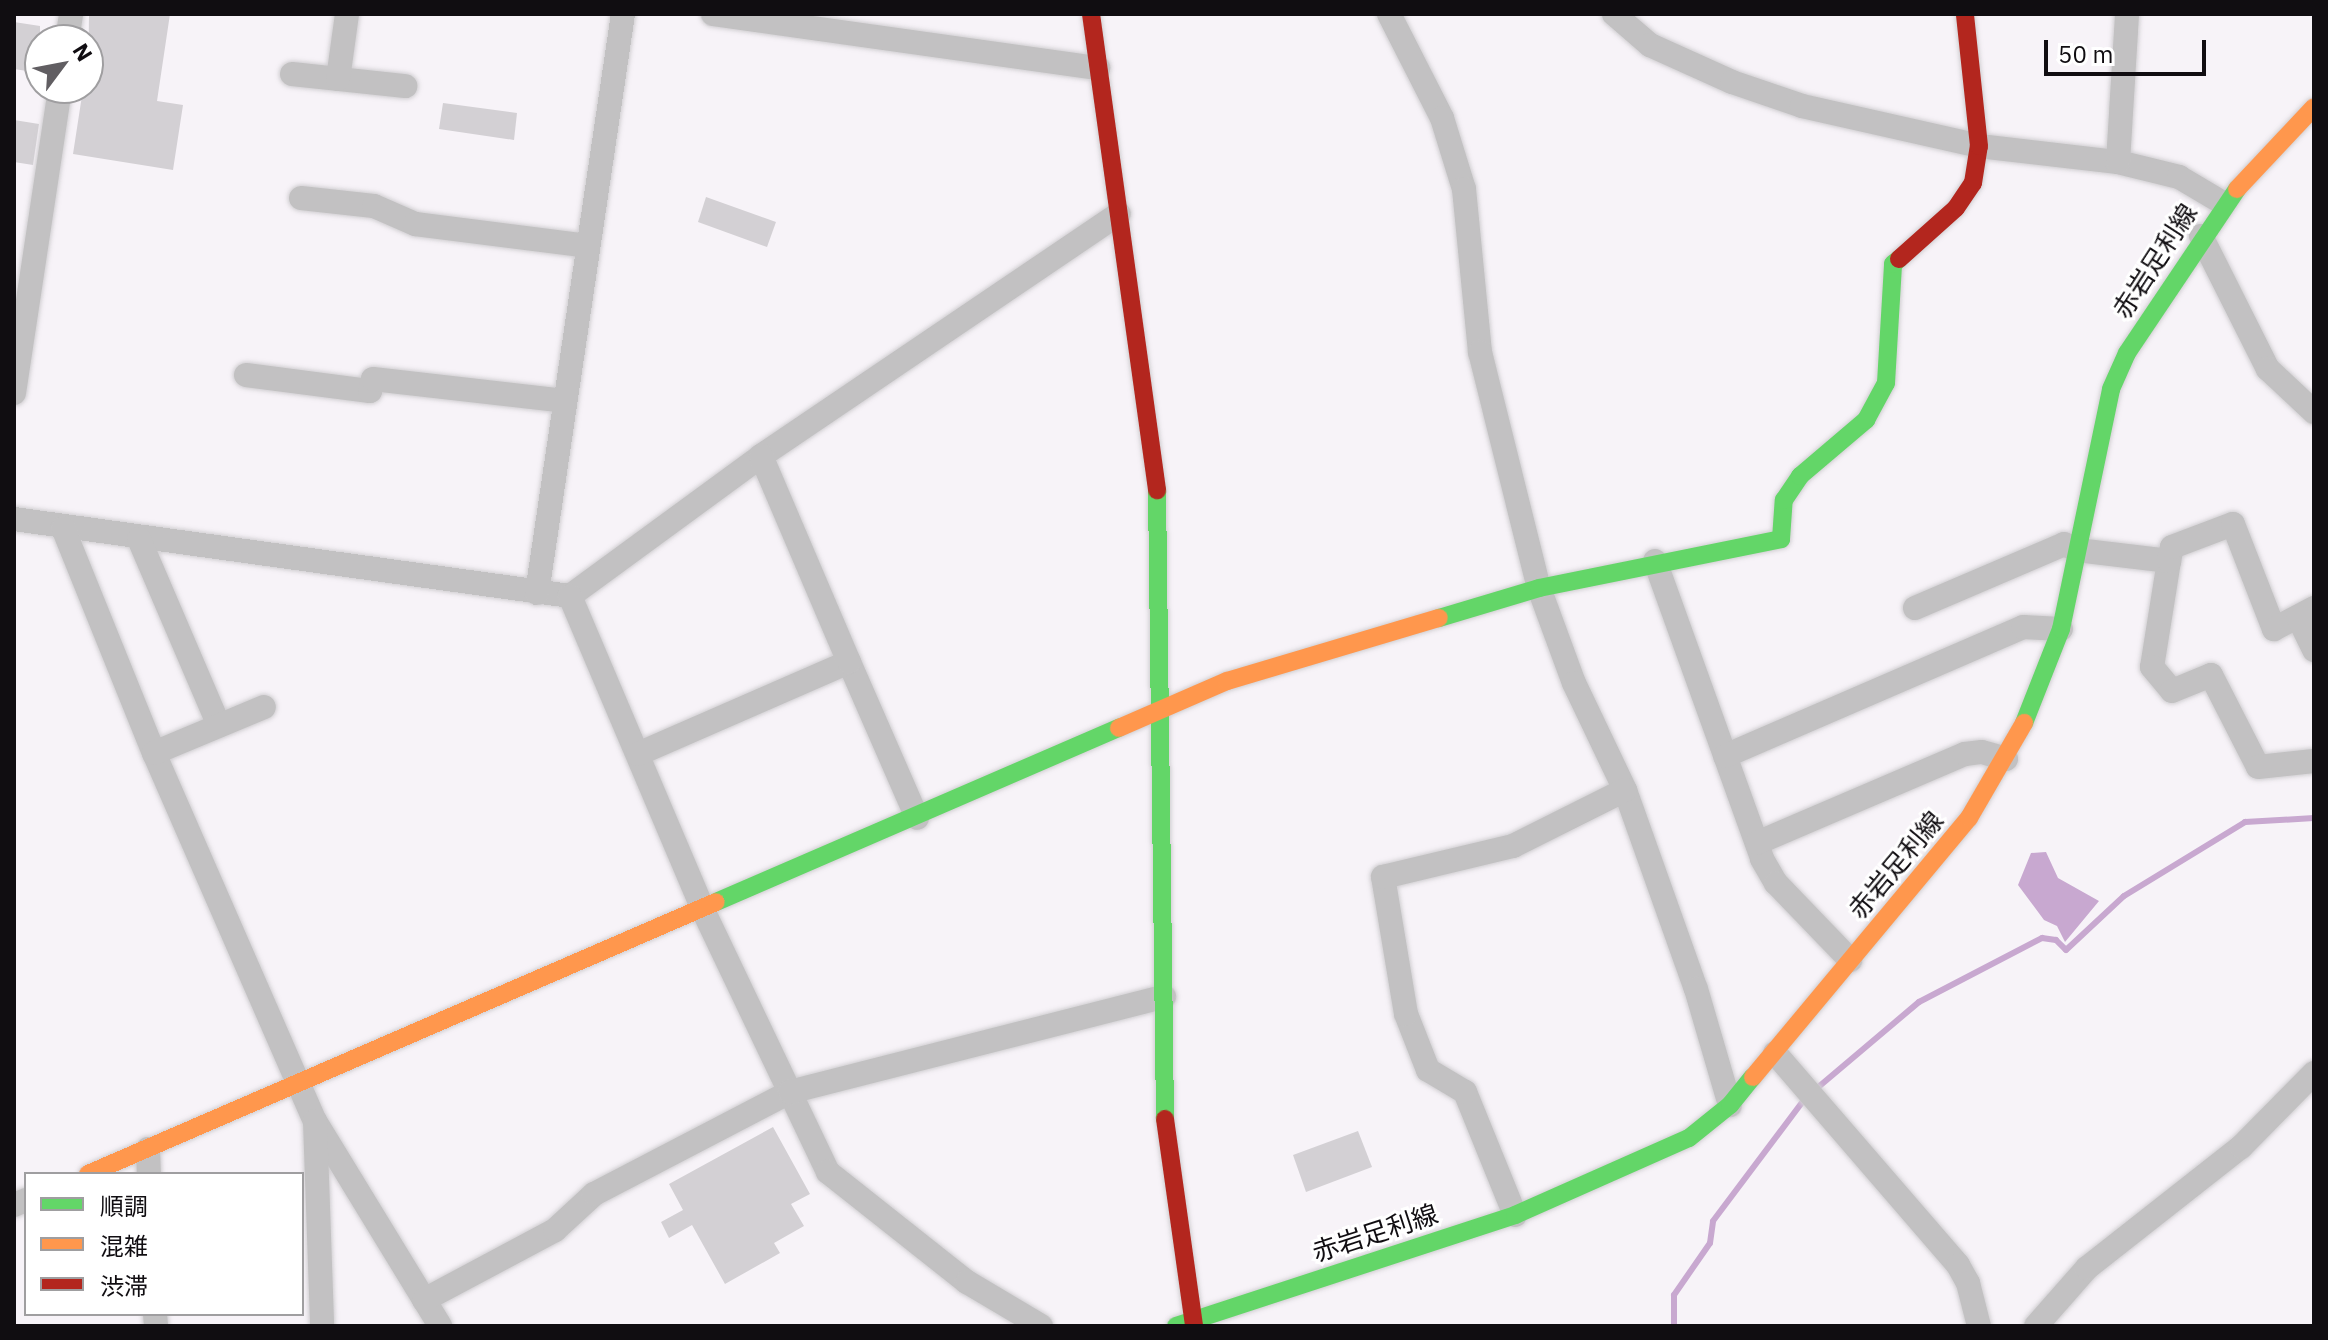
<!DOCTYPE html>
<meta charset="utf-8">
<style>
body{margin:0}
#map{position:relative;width:2328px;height:1340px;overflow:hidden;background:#f7f3f8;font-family:"IBM Plex Sans","Noto Sans JP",sans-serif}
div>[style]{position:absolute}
.water>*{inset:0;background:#c8a8d0}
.stream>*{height:6px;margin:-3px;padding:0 3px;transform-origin:3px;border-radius:3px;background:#c8a8d0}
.building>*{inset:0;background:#d3d0d4}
.roads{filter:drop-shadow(0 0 2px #d1cfd2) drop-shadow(0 0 2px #d1cfd2)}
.street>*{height:24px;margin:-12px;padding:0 12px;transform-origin:12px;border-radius:12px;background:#c2c1c2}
.fast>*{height:18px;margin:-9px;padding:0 9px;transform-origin:9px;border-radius:9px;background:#63d668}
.slow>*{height:18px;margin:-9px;padding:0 9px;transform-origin:9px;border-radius:9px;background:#ff974d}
.jam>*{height:18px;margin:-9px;padding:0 9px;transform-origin:9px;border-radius:9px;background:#b3261e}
span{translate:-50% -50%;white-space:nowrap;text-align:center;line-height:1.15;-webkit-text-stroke:6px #fff;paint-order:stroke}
.street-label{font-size:26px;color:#100d11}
.frame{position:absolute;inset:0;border:16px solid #100d11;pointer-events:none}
.legend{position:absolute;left:24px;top:1172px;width:280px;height:144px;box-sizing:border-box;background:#fff;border:2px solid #9f9ea0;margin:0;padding:10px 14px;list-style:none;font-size:24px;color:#100d11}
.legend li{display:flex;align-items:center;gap:16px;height:40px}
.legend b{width:40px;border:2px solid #9f9ea0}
.north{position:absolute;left:24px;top:24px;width:80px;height:80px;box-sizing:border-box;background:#fff;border:2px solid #9f9ea0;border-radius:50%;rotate:58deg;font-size:22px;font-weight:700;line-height:32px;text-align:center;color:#100d11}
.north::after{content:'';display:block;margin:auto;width:28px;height:36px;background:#615e62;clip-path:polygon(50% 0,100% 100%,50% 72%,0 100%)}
.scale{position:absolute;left:2044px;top:40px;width:162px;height:36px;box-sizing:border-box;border:4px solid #100d11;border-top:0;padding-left:10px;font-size:24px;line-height:28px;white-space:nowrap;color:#100d11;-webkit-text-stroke:6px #fff;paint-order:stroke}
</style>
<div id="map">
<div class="water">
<i style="clip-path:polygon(2046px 852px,2058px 878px,2099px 901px,2065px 942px,2057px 926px,2044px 920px,2018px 885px,2031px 853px)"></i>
</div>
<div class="stream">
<i style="left:1816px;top:1089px;width:135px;rotate:-40.2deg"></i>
<i style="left:1919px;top:1002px;width:139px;rotate:-27.5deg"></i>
<i style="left:2042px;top:938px;width:14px;rotate:8deg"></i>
<i style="left:2056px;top:940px;width:14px;rotate:45deg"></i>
<i style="left:2066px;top:950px;width:79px;rotate:-43deg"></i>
<i style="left:2124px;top:896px;width:142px;rotate:-31.4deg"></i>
<i style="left:2245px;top:822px;width:69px;rotate:-3.3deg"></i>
<i style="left:1674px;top:1326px;width:31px;rotate:-90deg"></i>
<i style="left:1674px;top:1295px;width:63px;rotate:-55.3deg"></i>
<i style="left:1710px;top:1243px;width:22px;rotate:-82deg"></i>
<i style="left:1713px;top:1221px;width:156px;rotate:-53.1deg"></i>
</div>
<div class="building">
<i style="clip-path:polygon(89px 14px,170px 14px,157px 101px,183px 105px,173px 170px,73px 154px,83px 89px,88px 90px)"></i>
<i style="clip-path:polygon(14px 22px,40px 26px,40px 73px,14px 69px)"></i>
<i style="clip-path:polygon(443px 103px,517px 113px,514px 140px,439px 129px)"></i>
<i style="clip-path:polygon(14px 120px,39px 124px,33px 165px,14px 162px)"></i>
<i style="clip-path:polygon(706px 197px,776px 222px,767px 247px,698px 222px)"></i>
<i style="clip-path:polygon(773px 1127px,810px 1194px,791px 1204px,804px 1226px,774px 1243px,780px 1253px,725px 1284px,692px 1225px,669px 1238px,661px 1222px,683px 1210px,669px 1184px)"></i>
<i style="clip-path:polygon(1358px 1131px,1372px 1167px,1306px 1192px,1293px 1155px)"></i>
</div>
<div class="roads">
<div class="street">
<i style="left:713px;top:14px;width:389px;rotate:8deg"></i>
<i style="left:1389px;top:14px;width:117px;rotate:63deg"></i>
<i style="left:1442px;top:118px;width:74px;rotate:72.8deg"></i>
<i style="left:1464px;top:189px;width:164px;rotate:84.4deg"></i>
<i style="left:1480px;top:352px;width:243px;rotate:76deg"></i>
<i style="left:1539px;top:588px;width:101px;rotate:69.8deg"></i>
<i style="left:1574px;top:683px;width:119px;rotate:64.5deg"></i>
<i style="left:1625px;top:790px;width:211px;rotate:70.4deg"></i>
<i style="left:1696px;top:989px;width:121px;rotate:73.7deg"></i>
<i style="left:1614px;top:14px;width:48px;rotate:40.7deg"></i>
<i style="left:1650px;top:45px;width:90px;rotate:24.3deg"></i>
<i style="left:1732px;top:82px;width:74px;rotate:18.9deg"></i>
<i style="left:1802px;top:106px;width:181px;rotate:12.7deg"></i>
<i style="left:1979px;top:146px;width:140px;rotate:6.6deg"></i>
<i style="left:2118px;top:162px;width:63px;rotate:13.8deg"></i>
<i style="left:2179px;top:177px;width:51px;rotate:30.6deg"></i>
<i style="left:67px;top:40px;width:26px;rotate:-81deg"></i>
<i style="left:292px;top:74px;width:114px;rotate:6.1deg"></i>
<i style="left:338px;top:79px;width:66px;rotate:-82.1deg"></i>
<i style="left:2118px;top:162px;width:148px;rotate:-86.5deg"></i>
<i style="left:301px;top:198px;width:73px;rotate:6.3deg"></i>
<i style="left:374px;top:206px;width:45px;rotate:23.7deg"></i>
<i style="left:415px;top:224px;width:174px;rotate:7.2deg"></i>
<i style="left:2201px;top:236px;width:149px;rotate:63.3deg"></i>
<i style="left:2268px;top:369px;width:63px;rotate:43.1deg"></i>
<i style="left:246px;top:375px;width:125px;rotate:7.4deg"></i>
<i style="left:370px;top:391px;width:12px;rotate:-76deg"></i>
<i style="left:373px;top:379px;width:193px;rotate:6.5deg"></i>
<i style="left:14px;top:393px;width:308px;rotate:-81.4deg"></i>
<i style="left:14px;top:519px;width:561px;rotate:7.88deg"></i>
<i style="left:570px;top:596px;width:237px;rotate:-36.2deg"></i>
<i style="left:761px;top:456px;width:432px;rotate:-34.1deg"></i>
<i style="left:63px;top:528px;width:243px;rotate:68deg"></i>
<i style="left:154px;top:753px;width:402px;rotate:66.4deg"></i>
<i style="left:315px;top:1121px;width:240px;rotate:58.6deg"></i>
<i style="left:139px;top:539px;width:203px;rotate:66.8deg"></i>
<i style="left:1655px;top:561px;width:317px;rotate:70.2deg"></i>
<i style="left:1762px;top:859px;width:28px;rotate:60deg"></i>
<i style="left:1776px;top:883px;width:107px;rotate:46.1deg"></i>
<i style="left:2169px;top:561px;width:107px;rotate:99.1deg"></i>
<i style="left:2152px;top:667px;width:31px;rotate:50deg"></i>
<i style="left:2172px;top:691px;width:42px;rotate:-22.3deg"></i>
<i style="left:2211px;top:675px;width:103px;rotate:62.9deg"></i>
<i style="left:2258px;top:767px;width:56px;rotate:-6.1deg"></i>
<i style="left:537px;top:593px;width:585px;rotate:-81.55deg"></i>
<i style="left:570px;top:596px;width:341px;rotate:67deg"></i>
<i style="left:703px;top:910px;width:290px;rotate:64.5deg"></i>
<i style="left:828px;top:1172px;width:177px;rotate:38.4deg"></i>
<i style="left:967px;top:1282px;width:86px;rotate:30.7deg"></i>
<i style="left:1915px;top:608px;width:162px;rotate:-23.2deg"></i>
<i style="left:2064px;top:544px;width:14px;rotate:25deg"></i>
<i style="left:2077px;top:550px;width:93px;rotate:6.8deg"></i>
<i style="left:2169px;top:561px;width:14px;rotate:-78deg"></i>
<i style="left:2172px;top:547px;width:65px;rotate:-20.7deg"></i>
<i style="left:2233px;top:524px;width:113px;rotate:68.7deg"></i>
<i style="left:2274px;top:629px;width:45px;rotate:-27.7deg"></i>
<i style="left:2298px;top:617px;width:37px;rotate:64deg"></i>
<i style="left:849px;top:662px;width:170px;rotate:66.4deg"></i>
<i style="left:154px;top:753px;width:119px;rotate:-22.7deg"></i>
<i style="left:638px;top:754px;width:230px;rotate:-23.6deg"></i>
<i style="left:849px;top:662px;width:224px;rotate:-113.1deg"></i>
<i style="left:1725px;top:756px;width:325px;rotate:-23.4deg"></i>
<i style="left:2023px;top:627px;width:38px;rotate:3deg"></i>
<i style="left:1757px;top:843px;width:226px;rotate:-23.2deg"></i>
<i style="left:1965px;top:754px;width:17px;rotate:-7deg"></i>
<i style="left:1982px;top:752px;width:25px;rotate:16deg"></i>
<i style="left:1775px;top:1053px;width:280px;rotate:49.2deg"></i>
<i style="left:1958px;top:1265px;width:21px;rotate:61deg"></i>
<i style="left:1968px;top:1283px;width:44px;rotate:75.7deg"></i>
<i style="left:315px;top:1121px;width:205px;rotate:88deg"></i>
<i style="left:148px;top:1149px;width:25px;rotate:88deg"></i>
<i style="left:14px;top:1205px;width:13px;rotate:-23deg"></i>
<i style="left:1515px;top:1215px;width:133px;rotate:-112.1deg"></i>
<i style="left:1465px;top:1092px;width:43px;rotate:-149.3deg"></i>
<i style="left:1428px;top:1070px;width:60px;rotate:-111.4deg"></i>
<i style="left:1406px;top:1014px;width:139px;rotate:-99.5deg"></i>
<i style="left:1383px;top:877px;width:134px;rotate:-13.4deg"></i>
<i style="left:1513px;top:846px;width:125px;rotate:-26.6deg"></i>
<i style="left:424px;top:1300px;width:149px;rotate:-28.1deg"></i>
<i style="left:555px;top:1230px;width:53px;rotate:-42.7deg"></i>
<i style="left:594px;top:1194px;width:221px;rotate:-27.5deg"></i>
<i style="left:790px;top:1092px;width:386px;rotate:-14.3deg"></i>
<i style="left:155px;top:1314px;width:12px;rotate:85deg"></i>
<i style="left:2036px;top:1326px;width:77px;rotate:-48.7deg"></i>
<i style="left:2087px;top:1268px;width:196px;rotate:-38.2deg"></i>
<i style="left:2241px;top:1147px;width:104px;rotate:-45.4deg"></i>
</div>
<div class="fast">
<i style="left:1157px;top:490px;width:629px;rotate:89.27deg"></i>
<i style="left:1439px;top:618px;width:104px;rotate:-16.7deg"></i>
<i style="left:1539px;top:588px;width:247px;rotate:-11.4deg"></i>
<i style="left:1781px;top:539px;width:39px;rotate:-86deg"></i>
<i style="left:1784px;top:500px;width:29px;rotate:-56deg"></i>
<i style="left:1800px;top:476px;width:87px;rotate:-40.3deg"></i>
<i style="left:1866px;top:420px;width:42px;rotate:-61.6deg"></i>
<i style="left:1886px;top:383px;width:119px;rotate:-86.6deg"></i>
<i style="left:1893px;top:264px;width:8px;rotate:-40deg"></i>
<i style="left:2024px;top:723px;width:101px;rotate:-68.5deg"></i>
<i style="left:2061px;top:629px;width:245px;rotate:-78.2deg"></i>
<i style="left:2111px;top:389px;width:39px;rotate:-66deg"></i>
<i style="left:2127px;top:353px;width:197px;rotate:-56.1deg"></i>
<i style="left:716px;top:902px;width:439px;rotate:-23.4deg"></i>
<i style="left:1176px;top:1326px;width:357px;rotate:-18.1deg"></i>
<i style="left:1515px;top:1215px;width:190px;rotate:-23.9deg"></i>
<i style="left:1689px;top:1138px;width:53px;rotate:-38.8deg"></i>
<i style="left:1730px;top:1105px;width:36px;rotate:-51deg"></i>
</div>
<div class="slow">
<i style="left:2237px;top:189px;width:112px;rotate:-46.8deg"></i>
<i style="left:1119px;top:728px;width:118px;rotate:-23.5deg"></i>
<i style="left:1227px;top:681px;width:221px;rotate:-16.6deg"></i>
<i style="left:1753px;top:1077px;width:337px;rotate:-50.2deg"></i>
<i style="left:1969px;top:818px;width:110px;rotate:-59.9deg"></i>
<i style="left:88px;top:1174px;width:684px;rotate:-23.42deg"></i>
</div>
<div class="jam">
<i style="left:1091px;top:14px;width:481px;rotate:82.1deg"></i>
<i style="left:1899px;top:259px;width:76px;rotate:-41.8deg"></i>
<i style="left:1956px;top:208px;width:30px;rotate:-56deg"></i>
<i style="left:1973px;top:183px;width:37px;rotate:-81deg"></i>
<i style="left:1979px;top:146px;width:133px;rotate:-96.1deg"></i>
<i style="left:1165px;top:1119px;width:209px;rotate:82deg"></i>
</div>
</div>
<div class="street-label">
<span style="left:2155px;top:261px;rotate:-57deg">赤岩足利線</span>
<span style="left:1896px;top:865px;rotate:-50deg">赤岩足利線</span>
<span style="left:1375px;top:1233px;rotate:-18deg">赤岩足利線</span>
</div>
<div class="frame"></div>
<ul class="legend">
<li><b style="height:10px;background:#63d668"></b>順調</li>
<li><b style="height:10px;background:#ff974d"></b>混雑</li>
<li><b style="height:10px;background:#b3261e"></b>渋滞</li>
</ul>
<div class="north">N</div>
<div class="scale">50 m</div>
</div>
